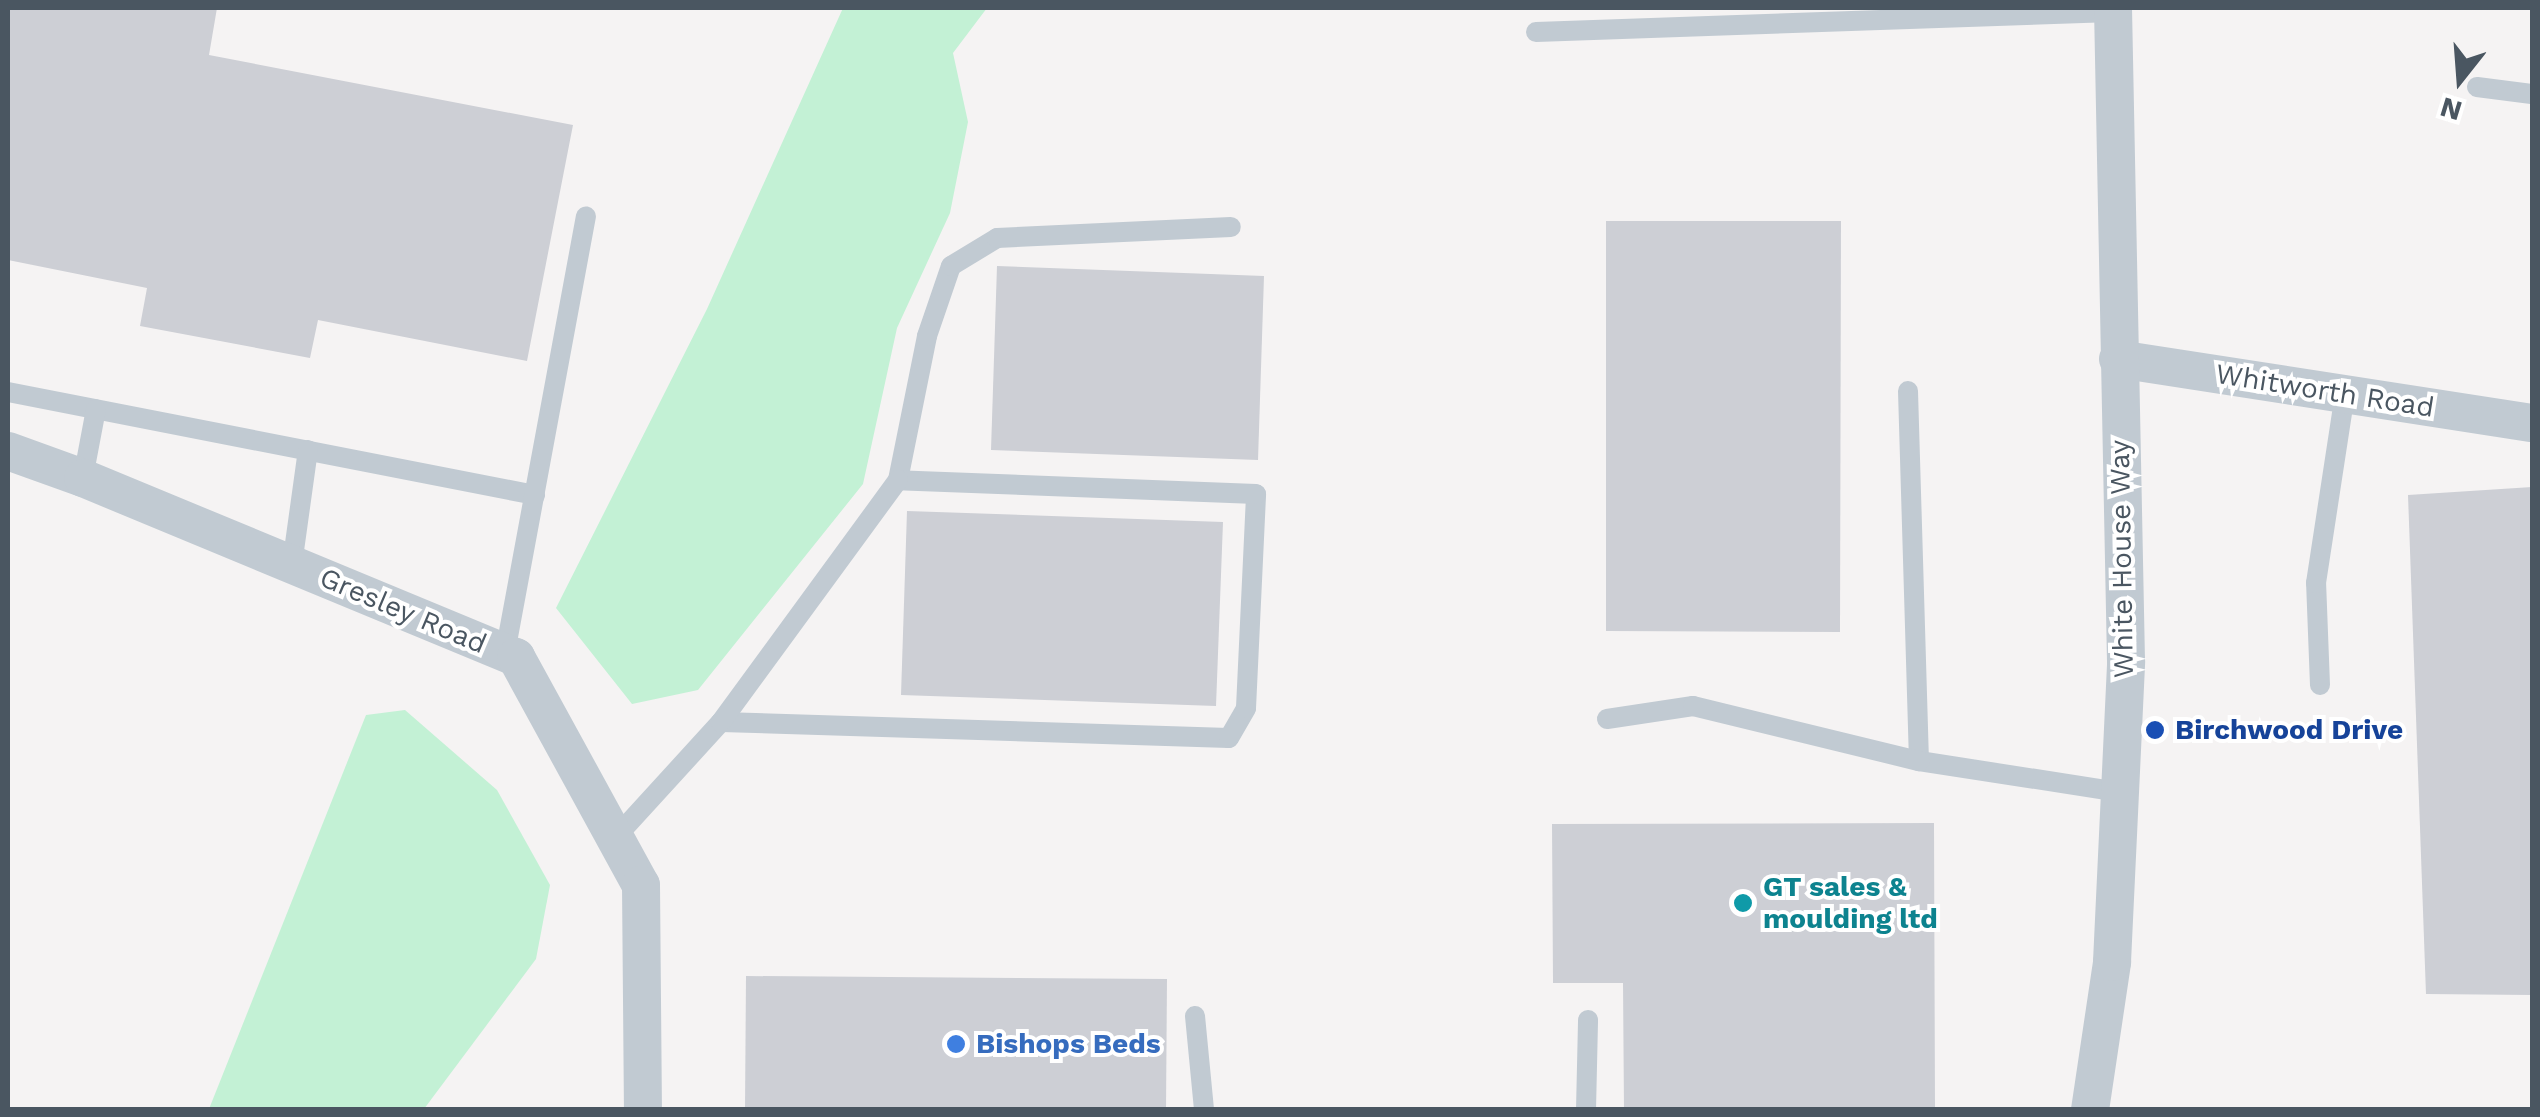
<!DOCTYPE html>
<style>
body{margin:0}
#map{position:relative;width:2540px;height:1117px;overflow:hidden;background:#f5f3f3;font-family:"Work Sans",sans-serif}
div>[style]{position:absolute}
.green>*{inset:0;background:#c3f1d5}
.building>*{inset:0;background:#cdcfd5}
.service>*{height:20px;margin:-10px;padding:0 10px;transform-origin:10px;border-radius:10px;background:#c1cad2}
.minor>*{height:38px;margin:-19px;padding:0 19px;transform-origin:19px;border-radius:19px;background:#c1cad2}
.dots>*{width:28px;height:28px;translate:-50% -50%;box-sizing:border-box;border:5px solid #fff;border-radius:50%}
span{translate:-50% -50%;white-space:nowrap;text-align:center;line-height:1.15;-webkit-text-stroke:8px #fff;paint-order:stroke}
.street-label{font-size:28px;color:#4a5661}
.transit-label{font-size:28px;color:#164399;font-weight:700}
.left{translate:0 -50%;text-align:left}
.culture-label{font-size:28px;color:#0d838f;font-weight:700}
.shop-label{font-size:28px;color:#366cbe;font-weight:700}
.frame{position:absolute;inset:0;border:10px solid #4a5661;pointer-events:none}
.north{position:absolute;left:2410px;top:30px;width:100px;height:100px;-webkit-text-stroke:8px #fff;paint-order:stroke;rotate:197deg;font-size:28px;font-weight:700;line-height:40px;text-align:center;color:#4a5661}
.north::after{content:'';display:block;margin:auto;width:35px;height:45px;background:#4a5661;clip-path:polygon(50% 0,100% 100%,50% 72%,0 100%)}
</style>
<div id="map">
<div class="green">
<i style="clip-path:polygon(843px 8px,987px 8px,953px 53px,968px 122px,950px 213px,897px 328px,863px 484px,698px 690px,632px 704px,556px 608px,707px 309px)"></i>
<i style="clip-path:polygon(405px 710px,497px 790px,550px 885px,536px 959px,424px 1109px,209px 1109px,366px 715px)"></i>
</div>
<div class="building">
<i style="clip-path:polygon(8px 8px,217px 8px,209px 55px,573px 125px,527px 361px,318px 320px,310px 358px,140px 326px,147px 288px,8px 260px)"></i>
<i style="clip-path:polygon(1606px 221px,1841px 221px,1840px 632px,1606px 631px)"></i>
<i style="clip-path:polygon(997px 266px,1264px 276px,1258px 460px,991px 450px)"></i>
<i style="clip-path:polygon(2532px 487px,2532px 995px,2426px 994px,2408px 495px)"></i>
<i style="clip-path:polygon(907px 511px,1223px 522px,1216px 706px,901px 695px)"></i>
<i style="clip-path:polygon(1934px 823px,1935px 1110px,1624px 1110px,1623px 983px,1553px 983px,1552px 824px)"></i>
<i style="clip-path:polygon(746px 976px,1167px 979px,1166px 1110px,745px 1110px)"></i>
</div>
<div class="service">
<i style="left:1536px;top:32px;width:577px;rotate:-1.99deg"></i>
<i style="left:2477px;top:87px;width:55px;rotate:7.3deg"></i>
<i style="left:1908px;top:391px;width:370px;rotate:88.3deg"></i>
<i style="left:1919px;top:761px;width:203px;rotate:8.8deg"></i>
<i style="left:8px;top:392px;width:537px;rotate:11.06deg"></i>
<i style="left:83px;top:478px;width:70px;rotate:-79.3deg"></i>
<i style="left:898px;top:480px;width:147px;rotate:-78.6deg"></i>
<i style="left:927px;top:336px;width:74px;rotate:-71.1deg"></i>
<i style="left:951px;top:266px;width:54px;rotate:-31.3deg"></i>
<i style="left:997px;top:238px;width:234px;rotate:-2.7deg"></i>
<i style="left:292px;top:565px;width:116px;rotate:-82.1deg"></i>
<i style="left:505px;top:653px;width:444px;rotate:-79.5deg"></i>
<i style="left:2320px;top:685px;width:102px;rotate:-92.2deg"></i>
<i style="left:2316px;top:583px;width:191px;rotate:-81.3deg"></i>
<i style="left:1607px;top:719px;width:87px;rotate:-8.6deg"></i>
<i style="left:1693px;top:706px;width:233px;rotate:13.7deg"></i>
<i style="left:615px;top:838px;width:157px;rotate:-47.6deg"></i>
<i style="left:721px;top:722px;width:508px;rotate:1.8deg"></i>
<i style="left:1229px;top:738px;width:34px;rotate:-60deg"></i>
<i style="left:1246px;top:708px;width:214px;rotate:-87.3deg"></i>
<i style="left:1256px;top:494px;width:358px;rotate:-177.8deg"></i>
<i style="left:898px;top:480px;width:300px;rotate:126.2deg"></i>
<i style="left:1195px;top:1016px;width:94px;rotate:84.5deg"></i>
<i style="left:1586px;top:1110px;width:90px;rotate:-88.7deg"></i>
</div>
<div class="minor">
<i style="left:2118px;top:359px;width:419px;rotate:8.8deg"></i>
<i style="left:8px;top:451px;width:80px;rotate:19.8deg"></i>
<i style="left:83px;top:478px;width:469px;rotate:22.5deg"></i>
<i style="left:516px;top:657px;width:260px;rotate:61.3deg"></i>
<i style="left:641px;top:885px;width:225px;rotate:89.5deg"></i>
<i style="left:2090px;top:1110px;width:150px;rotate:-81.5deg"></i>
<i style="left:2112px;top:962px;width:301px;rotate:-87.3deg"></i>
<i style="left:2126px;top:661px;width:653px;rotate:-91.14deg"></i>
</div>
<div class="dots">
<i style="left:2155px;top:730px;background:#1a4fb4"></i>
<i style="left:1743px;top:903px;background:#0f9aa8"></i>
<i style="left:956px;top:1044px;background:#3f7fe0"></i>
</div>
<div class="street-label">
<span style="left:2325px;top:391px;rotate:9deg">Whitworth Road</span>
<span style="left:2122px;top:559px;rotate:-91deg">White House Way</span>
<span style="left:403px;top:611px;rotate:23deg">Gresley Road</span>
</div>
<div class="transit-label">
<span class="left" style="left:2175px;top:730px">Birchwood Drive</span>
</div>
<div class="culture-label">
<span class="left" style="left:1763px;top:903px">GT sales &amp;<br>moulding ltd</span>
</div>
<div class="shop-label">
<span class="left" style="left:976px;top:1044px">Bishops Beds</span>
</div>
<div class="frame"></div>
<div class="north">N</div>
</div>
